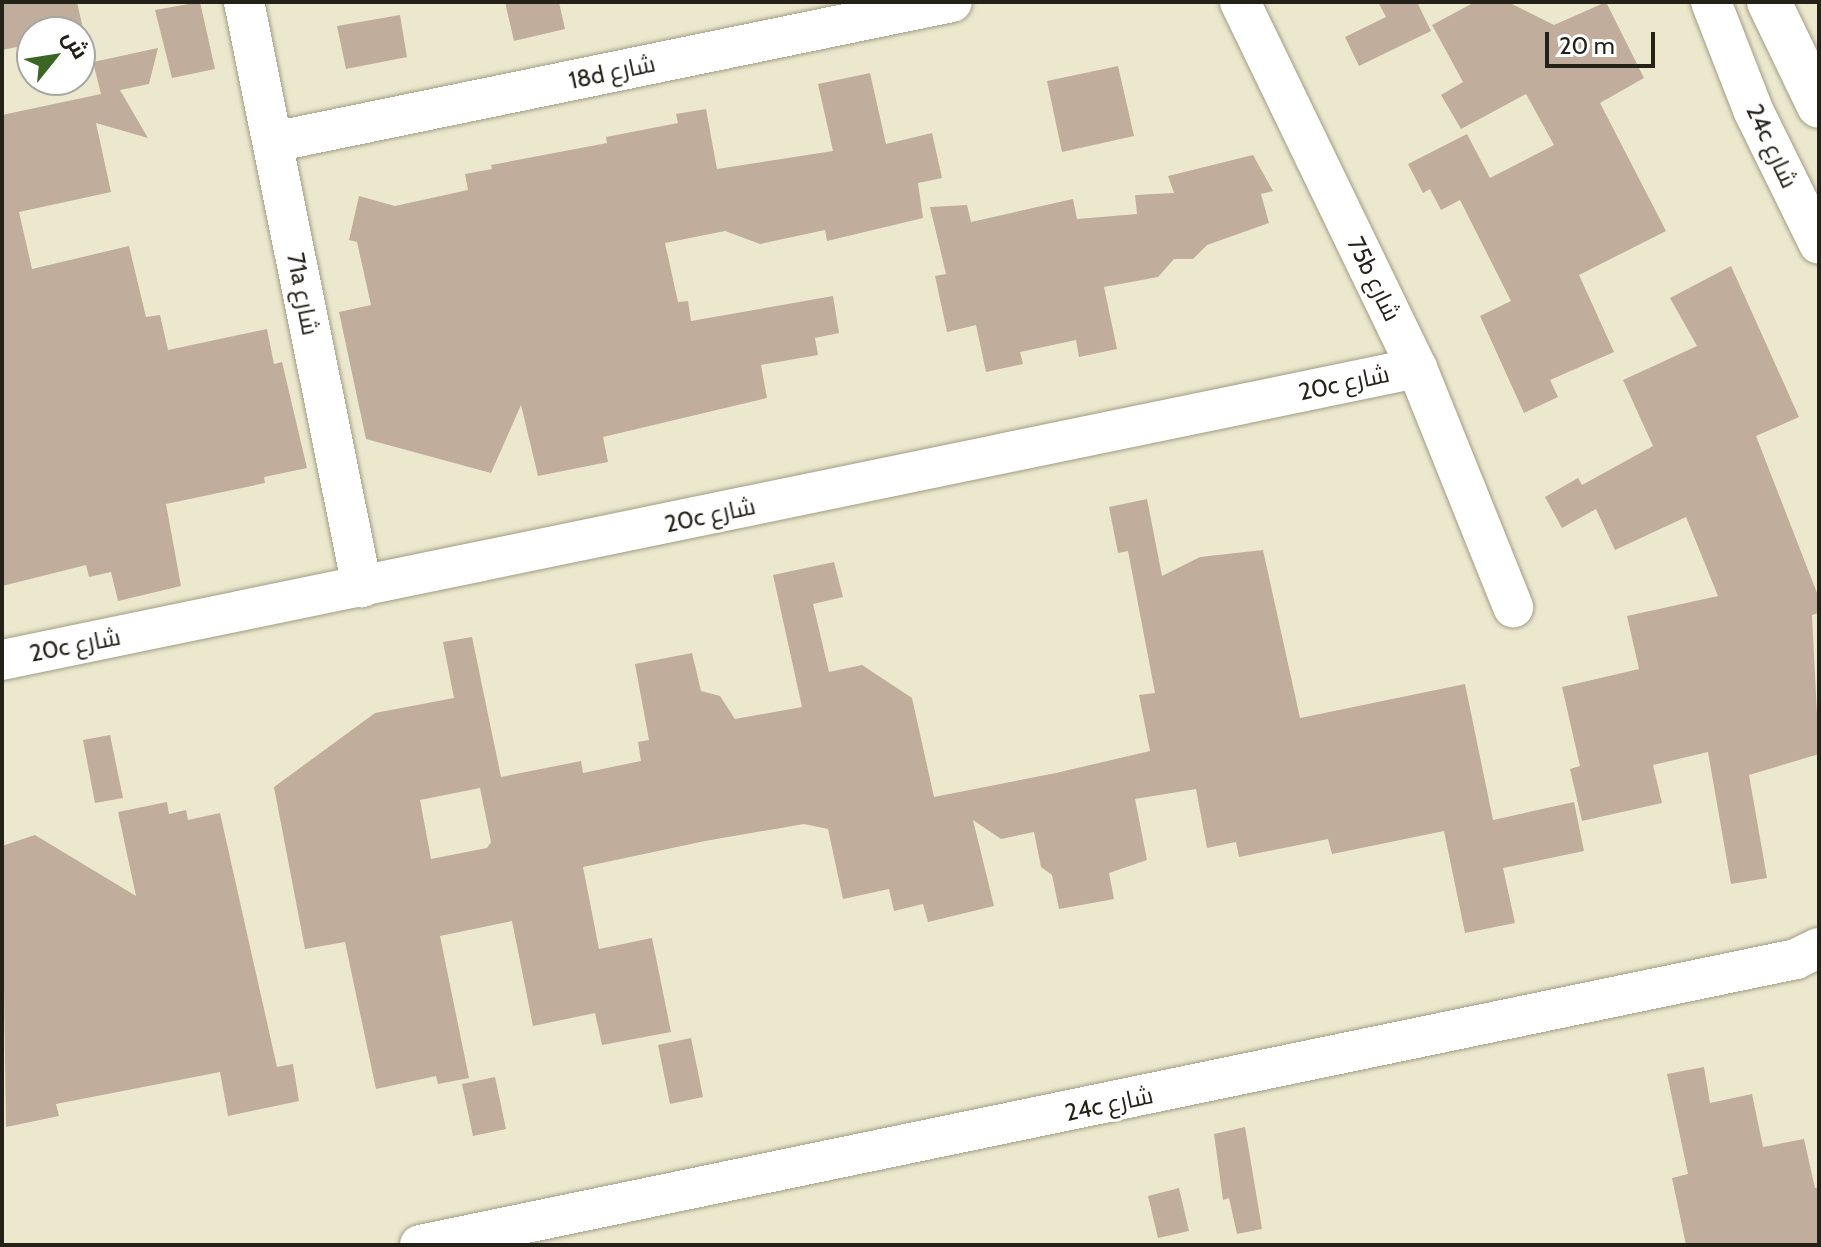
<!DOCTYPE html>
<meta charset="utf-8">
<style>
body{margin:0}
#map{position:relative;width:1821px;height:1247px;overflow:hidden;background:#ece8ce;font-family:Cabin,Cairo,sans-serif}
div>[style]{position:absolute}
.building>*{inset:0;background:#c1ad9b}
.roads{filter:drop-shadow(0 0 2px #a19c84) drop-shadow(0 0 2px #a19c84)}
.street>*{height:40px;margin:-20px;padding:0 20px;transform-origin:20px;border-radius:20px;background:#fff}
.highway>*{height:44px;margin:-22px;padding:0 22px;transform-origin:22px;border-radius:22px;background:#fff}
span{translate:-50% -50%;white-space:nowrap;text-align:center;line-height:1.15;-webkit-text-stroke:6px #fff;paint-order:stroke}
.street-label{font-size:24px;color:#232118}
.frame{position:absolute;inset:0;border:4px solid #232118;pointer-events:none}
.north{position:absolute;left:16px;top:16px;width:80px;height:80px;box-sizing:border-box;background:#fff;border:2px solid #a7a6a3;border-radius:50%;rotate:60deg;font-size:22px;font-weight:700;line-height:32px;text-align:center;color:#232118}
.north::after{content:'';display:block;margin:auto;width:28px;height:36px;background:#3b6624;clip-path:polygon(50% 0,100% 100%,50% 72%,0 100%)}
.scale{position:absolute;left:1545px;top:32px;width:110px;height:36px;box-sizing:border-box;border:4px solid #232118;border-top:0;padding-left:10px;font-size:24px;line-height:28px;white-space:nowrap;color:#232118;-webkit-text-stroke:6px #fff;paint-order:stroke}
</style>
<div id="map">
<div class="building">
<i style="clip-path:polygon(2px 2px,77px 2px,84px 33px,32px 32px,32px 44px,2px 50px)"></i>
<i style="clip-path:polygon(200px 2px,215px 69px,172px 78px,155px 10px)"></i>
<i style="clip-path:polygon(505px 2px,559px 2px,565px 29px,514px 41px)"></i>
<i style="clip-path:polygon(1378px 2px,1417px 2px,1431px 31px,1359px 66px,1345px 37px,1386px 17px)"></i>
<i style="clip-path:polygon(1475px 2px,1508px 2px,1554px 25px,1606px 2px,1644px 78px,1600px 103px,1666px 231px,1579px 275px,1614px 352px,1550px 380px,1558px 397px,1524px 413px,1480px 316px,1511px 301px,1460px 200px,1441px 210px,1430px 189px,1423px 193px,1408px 164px,1467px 134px,1490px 178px,1554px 145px,1526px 94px,1461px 129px,1441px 95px,1463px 82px,1432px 25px)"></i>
<i style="clip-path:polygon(400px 15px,407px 57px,346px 69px,337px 26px)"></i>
<i style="clip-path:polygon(158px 48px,149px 84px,120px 90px,148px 138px,96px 123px,111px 192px,19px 212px,32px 269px,129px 246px,146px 317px,160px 315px,168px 350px,267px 329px,274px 364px,282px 362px,307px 468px,264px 477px,265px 483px,166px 504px,181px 586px,118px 601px,111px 572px,89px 577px,86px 565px,2px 586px,2px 115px,101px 94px,93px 62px)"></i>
<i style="clip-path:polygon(1118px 66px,1134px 136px,1062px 152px,1047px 81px)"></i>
<i style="clip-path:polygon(870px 73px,886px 144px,932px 133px,942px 178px,918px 183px,923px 218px,827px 241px,825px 230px,760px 244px,725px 231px,665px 243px,678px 302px,688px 301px,691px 321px,833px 296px,839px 333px,815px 338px,818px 355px,761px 365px,767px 398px,603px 437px,608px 462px,538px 476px,521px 405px,491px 473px,366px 439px,339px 312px,371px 305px,357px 242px,349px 240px,359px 196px,395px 206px,468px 190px,465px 174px,492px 169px,491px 165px,607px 143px,606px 137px,678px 123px,676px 114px,706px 109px,717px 169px,833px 151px,818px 84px)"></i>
<i style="clip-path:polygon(1253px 155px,1273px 191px,1261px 194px,1269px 223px,1207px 245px,1193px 259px,1174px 259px,1158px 277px,1104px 287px,1117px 349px,1079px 357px,1076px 340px,1020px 352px,1023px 364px,986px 372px,976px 325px,947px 332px,935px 276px,946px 274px,930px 207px,967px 205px,971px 222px,1073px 199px,1077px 219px,1137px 214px,1135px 195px,1174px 193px,1168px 176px)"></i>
<i style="clip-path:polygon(1731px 266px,1799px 417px,1756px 436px,1819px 598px,1819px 613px,1812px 615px,1819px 754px,1749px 775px,1767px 878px,1731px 884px,1708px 752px,1653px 765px,1662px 803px,1582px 821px,1570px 769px,1580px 766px,1562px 687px,1639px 669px,1627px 616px,1718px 596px,1686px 517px,1615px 550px,1596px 509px,1562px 528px,1545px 497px,1578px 478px,1582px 485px,1653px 446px,1623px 380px,1697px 346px,1670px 298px)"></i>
<i style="clip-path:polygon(evenodd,1147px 499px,1162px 576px,1200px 557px,1263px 550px,1300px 718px,1465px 684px,1493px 820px,1574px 802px,1584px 851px,1503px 868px,1515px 923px,1465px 933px,1444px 831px,1332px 854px,1328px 839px,1239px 857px,1236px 842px,1207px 848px,1196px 789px,1135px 799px,1147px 860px,1109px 873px,1114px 899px,1059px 909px,1052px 875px,1041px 867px,1034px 832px,1001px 839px,973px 820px,994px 906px,928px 922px,923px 904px,894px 911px,889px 889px,843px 899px,828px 829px,804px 824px,705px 841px,583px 867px,599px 949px,652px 938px,671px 1032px,602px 1045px,595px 1013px,533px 1026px,512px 921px,440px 936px,469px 1078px,438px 1084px,436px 1076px,376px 1089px,345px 942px,305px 949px,274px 787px,375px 713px,454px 698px,443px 642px,472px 637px,501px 777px,581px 761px,583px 773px,641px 761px,638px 742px,649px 740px,635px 664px,692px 653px,701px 691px,720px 696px,735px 719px,802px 707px,773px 575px,834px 562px,843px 597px,813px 604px,829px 672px,862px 665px,912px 698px,934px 797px,1056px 773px,1150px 751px,1139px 695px,1155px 693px,1128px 551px,1118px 553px,1109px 507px,1147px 499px,480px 788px,491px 842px,487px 848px,431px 859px,420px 800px,480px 788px)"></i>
<i style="clip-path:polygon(110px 735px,123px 798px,95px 803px,83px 740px)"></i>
<i style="clip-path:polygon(167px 802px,169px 814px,186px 810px,188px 820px,220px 813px,277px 1067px,293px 1064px,299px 1101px,228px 1116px,220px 1072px,56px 1104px,59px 1116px,6px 1127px,2px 846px,35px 835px,136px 896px,118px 812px)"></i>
<i style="clip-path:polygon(691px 1038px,703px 1097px,670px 1104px,658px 1045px)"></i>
<i style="clip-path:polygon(1704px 1067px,1710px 1103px,1752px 1094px,1763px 1147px,1804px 1139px,1815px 1188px,1819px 1187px,1819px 1245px,1686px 1245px,1672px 1178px,1688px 1174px,1667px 1074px)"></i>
<i style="clip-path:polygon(495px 1077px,506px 1129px,473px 1136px,462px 1084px)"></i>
<i style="clip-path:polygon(1245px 1127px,1262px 1229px,1237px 1234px,1229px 1198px,1223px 1200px,1214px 1134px)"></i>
<i style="clip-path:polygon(1179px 1188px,1189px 1231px,1158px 1238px,1148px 1196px)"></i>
</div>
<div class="roads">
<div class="street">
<i style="left:244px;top:2px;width:597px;rotate:78.6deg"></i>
<i style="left:1240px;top:2px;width:407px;rotate:64.2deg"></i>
<i style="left:1417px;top:368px;width:258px;rotate:68.1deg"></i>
<i style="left:1711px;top:2px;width:116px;rotate:68.7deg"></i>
<i style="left:1753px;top:110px;width:149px;rotate:63.8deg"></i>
<i style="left:273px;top:142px;width:693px;rotate:-11.65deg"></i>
<i style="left:2px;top:660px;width:1445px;rotate:-11.66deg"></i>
<i style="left:420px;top:1245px;width:1405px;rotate:-11.74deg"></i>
<i style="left:1796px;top:959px;width:25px;rotate:-26deg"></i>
</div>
<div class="highway">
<i style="left:1769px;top:2px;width:115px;rotate:64.3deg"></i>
</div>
</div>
<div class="street-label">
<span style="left:612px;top:72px;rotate:-12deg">18d شارع</span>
<span style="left:1772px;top:146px;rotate:65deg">24c شارع</span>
<span style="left:1374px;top:279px;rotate:64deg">75b شارع</span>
<span style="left:303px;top:294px;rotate:79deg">71a شارع</span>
<span style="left:1344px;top:383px;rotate:-12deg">20c شارع</span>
<span style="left:710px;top:515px;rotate:-12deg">20c شارع</span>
<span style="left:75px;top:645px;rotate:-11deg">20c شارع</span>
<span style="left:1109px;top:1104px;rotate:-12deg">24c شارع</span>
</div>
<div class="frame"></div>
<div class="north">ش</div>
<div class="scale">20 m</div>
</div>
